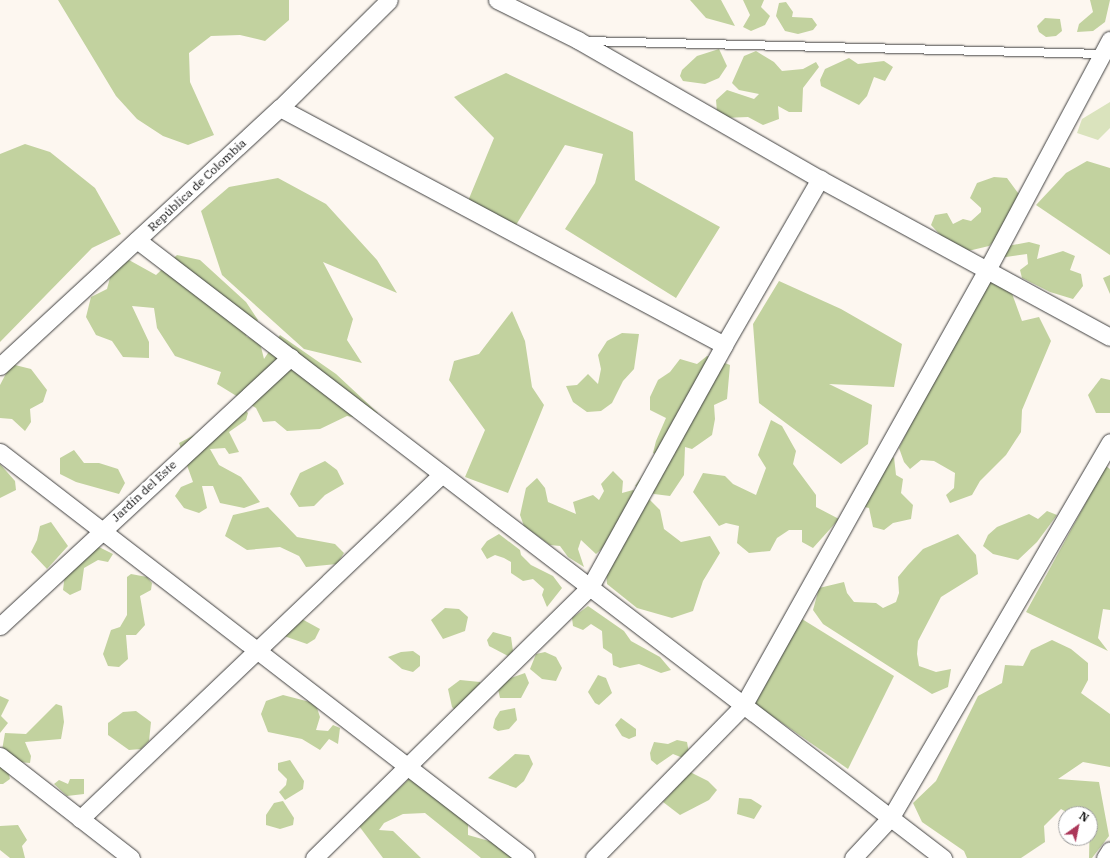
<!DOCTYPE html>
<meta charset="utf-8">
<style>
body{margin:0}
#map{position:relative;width:1110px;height:858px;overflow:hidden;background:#fdf7f0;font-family:"IBM Plex Serif",serif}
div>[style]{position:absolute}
.green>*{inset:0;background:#dae3bd}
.forest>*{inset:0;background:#c2d29f}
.roads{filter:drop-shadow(0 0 1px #404040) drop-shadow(0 0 1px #404040)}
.service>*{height:8px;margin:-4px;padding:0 4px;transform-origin:4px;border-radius:4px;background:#fff}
.minor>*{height:17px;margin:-8.5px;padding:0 8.5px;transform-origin:8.5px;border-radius:8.5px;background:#fff}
span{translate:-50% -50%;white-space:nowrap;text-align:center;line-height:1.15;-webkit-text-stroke:4px #fff;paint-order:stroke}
.street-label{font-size:12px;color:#0d0d0d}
.north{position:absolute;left:1058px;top:806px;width:40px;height:40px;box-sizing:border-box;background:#fff;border:1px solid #9e9e9e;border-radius:50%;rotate:33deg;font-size:11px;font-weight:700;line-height:16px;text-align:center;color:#0d0d0d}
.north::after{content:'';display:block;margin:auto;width:14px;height:18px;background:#ab3759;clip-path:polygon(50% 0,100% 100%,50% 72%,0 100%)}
</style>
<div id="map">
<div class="green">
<i style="clip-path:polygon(1110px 102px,1110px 128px,1098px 140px,1077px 133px,1082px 119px)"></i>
</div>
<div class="forest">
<i style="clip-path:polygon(58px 0,289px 0,289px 20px,265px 41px,240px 35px,211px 36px,189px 53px,190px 82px,214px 135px,188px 145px,163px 136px,137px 119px,116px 96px)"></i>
<i style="clip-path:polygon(690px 0,721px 0,735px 26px,706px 18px)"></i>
<i style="clip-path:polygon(743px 0,764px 0,761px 7px,770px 16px,765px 25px,751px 31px,743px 27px,750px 15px)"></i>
<i style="clip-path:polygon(1090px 0,1110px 0,1105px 22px,1093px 31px,1077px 32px,1079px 24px,1093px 12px)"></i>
<i style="clip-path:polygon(786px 2px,793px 12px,792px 17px,812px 18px,817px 25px,813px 30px,798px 34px,785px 31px,776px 16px,779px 3px)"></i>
<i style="clip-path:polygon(1045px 18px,1060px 19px,1062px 31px,1056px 36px,1046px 37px,1039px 32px,1037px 26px)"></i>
<i style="clip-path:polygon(719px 49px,727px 66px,719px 78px,705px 84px,683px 81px,680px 76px,682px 70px,697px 56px)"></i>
<i style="clip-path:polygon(756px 51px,774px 62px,782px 71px,803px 69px,816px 62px,819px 67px,803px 88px,802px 112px,789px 112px,778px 106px,779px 119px,763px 125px,748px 117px,724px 118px,717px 112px,716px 100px,727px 90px,754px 99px,759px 94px,739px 90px,732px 83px,744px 56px)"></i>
<i style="clip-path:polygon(849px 58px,858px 64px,884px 61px,893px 67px,885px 81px,874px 77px,867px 96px,859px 105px,821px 86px,820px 80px,825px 69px)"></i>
<i style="clip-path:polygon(506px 73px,633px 132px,635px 180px,720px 227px,676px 298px,565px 229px,595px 183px,603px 154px,565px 145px,516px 225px,468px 201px,494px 138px,454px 97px)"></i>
<i style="clip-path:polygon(25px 144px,50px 152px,95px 188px,121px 234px,92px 248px,0 342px,0 154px)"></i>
<i style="clip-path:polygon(1087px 161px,1110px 168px,1110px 255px,1036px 205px,1066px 173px)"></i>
<i style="clip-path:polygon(994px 177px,1007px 178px,1021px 197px,996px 239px,989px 246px,968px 251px,944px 239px,931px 225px,935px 215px,947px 213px,953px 224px,963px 219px,971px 221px,981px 212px,981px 208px,970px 198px,977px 183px)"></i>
<i style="clip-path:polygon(278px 178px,326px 204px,377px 260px,397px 293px,323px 262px,353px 319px,347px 340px,362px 363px,304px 349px,222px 275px,201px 211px,229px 187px)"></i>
<i style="clip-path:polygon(1029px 242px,1040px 245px,1037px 259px,1063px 251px,1075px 256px,1070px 270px,1081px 274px,1083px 286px,1073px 299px,1050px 292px,1022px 278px,1020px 270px,1028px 264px,1027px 254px,999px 258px,1002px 247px)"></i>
<i style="clip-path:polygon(177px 255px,200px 260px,246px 302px,258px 320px,246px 336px,260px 343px,264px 359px,280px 335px,336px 374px,378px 413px,358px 418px,347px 416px,320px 429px,287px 431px,275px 421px,263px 422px,256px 408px,217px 384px,221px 372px,175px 356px,157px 328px,154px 308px,132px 306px,149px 342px,149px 358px,123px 357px,112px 341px,96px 335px,86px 317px,91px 297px,107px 289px,111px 274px,129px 260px,156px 275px)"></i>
<i style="clip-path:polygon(1110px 275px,1110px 294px,1103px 278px)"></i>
<i style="clip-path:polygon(989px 278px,1010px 288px,1022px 321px,1039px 317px,1051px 341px,1022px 410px,1021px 432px,1006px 455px,980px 481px,972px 495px,950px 503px,946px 495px,954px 488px,955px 473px,934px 461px,921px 460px,910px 469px,904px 462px,899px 448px,944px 357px)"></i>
<i style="clip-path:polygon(779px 281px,841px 309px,902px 344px,894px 387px,829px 384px,872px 405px,868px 444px,841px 464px,759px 403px,753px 324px)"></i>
<i style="clip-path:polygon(512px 311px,525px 341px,532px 387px,544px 405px,508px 493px,465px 477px,485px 430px,449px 380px,454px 361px,479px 354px)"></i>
<i style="clip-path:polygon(622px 333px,639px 334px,634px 369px,623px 381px,612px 403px,601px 411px,587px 412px,573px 402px,566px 386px,577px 385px,588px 374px,598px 384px,601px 369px,598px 355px,607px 341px)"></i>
<i style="clip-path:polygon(707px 356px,730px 365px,727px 399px,714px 405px,715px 419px,712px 435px,692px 449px,685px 447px,684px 475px,670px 496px,654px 494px,635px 486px,648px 468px,669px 460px,653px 453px,656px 441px,666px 418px,650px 410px,650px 397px,658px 380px,670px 372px,680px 359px,697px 364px)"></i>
<i style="clip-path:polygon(11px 364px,31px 369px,47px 390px,43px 402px,30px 409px,31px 422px,25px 431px,12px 419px,0 418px,0 385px)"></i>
<i style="clip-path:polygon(1101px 378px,1110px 380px,1110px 413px,1096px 413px,1088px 395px)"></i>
<i style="clip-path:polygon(244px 409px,248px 413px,246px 420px,229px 432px,239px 452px,229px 454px,225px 448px,210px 449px,219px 465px,241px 477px,260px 502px,244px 508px,220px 503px,213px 486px,202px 486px,207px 508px,199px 513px,184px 508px,175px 496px,181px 487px,193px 482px,179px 443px)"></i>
<i style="clip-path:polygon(771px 420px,782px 426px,796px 451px,793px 464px,816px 495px,816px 507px,839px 519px,813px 548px,802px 542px,802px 530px,789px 530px,777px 538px,770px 551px,749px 553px,737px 543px,739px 526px,726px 523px,719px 526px,693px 492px,703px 473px,725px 476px,733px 484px,756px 495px,766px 468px,758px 455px)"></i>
<i style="clip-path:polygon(74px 450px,84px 463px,99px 463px,118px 469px,125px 483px,119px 494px,76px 482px,60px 474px,60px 458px)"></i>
<i style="clip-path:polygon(894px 457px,896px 475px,903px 479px,901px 493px,913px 505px,911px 519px,893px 523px,884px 530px,873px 527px,869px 508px,860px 506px,883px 466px)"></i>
<i style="clip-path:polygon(325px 461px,337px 470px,344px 484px,325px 495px,314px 506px,299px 507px,290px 494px,300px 473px)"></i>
<i style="clip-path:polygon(0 464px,15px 481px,16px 490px,0 498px)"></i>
<i style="clip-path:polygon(1106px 466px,1110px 469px,1110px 610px,1103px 609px,1098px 638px,1108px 651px,1026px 612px)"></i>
<i style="clip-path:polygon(613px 471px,623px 481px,622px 493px,633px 490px,649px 499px,660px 510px,664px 529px,681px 542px,710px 536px,720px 553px,703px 581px,693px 611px,672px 618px,637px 608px,607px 584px,604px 547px,596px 554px,581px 540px,578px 549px,584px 567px,568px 557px,560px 546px,550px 545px,524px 526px,520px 515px,526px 488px,537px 478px,545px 488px,548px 502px,576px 514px,573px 502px,593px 495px,599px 500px,604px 491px,601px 484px)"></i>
<i style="clip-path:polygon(268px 507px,297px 537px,335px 544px,344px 553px,337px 564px,306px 567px,299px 556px,280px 547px,247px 550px,225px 536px,233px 515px)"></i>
<i style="clip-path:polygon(1047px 511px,1057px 515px,1037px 542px,1018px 560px,993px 554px,983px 546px,988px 535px,997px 527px,1029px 514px,1038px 519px)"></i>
<i style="clip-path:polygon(51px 522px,68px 546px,47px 569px,31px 552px,37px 540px,40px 526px)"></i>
<i style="clip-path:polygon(499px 534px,520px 550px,521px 555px,531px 565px,553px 576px,562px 588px,547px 607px,542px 595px,544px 589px,533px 579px,523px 581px,511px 573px,511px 562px,504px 558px,495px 555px,487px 559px,481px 549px,487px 541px)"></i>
<i style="clip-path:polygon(958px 534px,976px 555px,978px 574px,941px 597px,918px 641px,917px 654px,919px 666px,936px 672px,951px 669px,948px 687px,932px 694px,823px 624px,813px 610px,819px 588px,844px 582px,847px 593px,854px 602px,876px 603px,883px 608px,896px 602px,899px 593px,898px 577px,908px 565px,923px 549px)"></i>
<i style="clip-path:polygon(99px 547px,113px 554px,108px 562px,98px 560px,84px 568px,81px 590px,70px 595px,63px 590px,65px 574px,89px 551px)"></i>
<i style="clip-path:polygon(131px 574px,147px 577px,152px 583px,151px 590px,140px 596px,145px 625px,136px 635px,126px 635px,128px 659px,119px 667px,108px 666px,103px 654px,111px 630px,120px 627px,127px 615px,127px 577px)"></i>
<i style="clip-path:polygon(588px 606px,624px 631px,631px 641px,660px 657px,671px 670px,661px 673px,639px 664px,620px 668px,613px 665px,612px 654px,603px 648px,602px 631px,591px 624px,583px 630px,573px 626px,572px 618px)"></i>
<i style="clip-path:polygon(445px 608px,459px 609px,468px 617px,465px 631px,443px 639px,431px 620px)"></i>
<i style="clip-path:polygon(300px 618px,320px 629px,315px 639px,307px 644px,284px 636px)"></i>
<i style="clip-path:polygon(802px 619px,894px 676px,848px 769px,755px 704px)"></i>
<i style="clip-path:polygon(493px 632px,511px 637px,513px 651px,508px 656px,489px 646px,487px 640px)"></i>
<i style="clip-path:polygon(1052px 640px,1071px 649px,1088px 663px,1088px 680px,1081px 693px,1110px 714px,1110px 767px,1083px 762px,1058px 779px,1099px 782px,1109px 836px,1092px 858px,1089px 858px,1090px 814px,1070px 814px,1061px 809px,1044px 826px,1045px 842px,1021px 858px,967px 858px,964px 851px,922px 822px,913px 803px,936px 781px,978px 696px,1002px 683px,1005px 665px,1023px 666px,1031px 650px)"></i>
<i style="clip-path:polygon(413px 651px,420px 656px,420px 666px,413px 672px,402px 669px,388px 657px,401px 652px)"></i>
<i style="clip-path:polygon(545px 652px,556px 657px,562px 668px,556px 681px,542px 679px,530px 669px,536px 654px)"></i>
<i style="clip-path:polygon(525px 673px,529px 683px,521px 698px,500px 698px,498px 689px,500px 682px)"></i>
<i style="clip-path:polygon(598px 675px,606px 678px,612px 693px,599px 705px,595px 703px,588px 692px)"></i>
<i style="clip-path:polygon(460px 680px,480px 682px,488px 700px,477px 710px,457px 712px,452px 707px,448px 689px)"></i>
<i style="clip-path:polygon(283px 695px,310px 702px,317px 708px,320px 717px,316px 730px,328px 731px,333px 725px,340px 728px,338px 744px,329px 739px,320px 750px,302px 739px,268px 732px,261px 714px,266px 701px)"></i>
<i style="clip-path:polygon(0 696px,9px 700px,1px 716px,8px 723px,0 733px)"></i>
<i style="clip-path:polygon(56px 704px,62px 706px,64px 722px,61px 739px,25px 742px,31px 756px,30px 763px,19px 762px,2px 750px,5px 733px,26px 734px)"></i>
<i style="clip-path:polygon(515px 708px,517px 720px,509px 729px,498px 731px,493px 728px,495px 719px,500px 711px)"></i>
<i style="clip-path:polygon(136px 711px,151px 722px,149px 741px,141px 749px,129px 750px,108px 735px,108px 723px,123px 712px)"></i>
<i style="clip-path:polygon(621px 718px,636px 729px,636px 736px,629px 739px,622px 736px,615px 725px)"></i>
<i style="clip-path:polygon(677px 740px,687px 742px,689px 753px,683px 758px,673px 754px,657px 765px,651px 760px,650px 753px,654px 742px,668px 744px)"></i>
<i style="clip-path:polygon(515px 754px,529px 755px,533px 764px,524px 781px,516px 788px,488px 778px)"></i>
<i style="clip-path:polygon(290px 760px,304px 781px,303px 789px,285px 800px,279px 792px,286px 785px,287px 779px,278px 770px,278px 763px)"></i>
<i style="clip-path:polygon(0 762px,8px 771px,10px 779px,3px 784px,0 784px)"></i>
<i style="clip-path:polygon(690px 772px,708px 781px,717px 790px,709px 800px,680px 815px,663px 802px)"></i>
<i style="clip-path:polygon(411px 777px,468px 823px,468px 835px,496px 843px,513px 858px,481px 858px,425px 813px,403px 814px,384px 823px,379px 830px,393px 831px,421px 858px,383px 858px,359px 826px)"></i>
<i style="clip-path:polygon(70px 779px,84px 779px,84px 794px,67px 796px,54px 784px,59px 780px,68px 784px)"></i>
<i style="clip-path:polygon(739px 798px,751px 799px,762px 806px,754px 819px,737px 814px)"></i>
<i style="clip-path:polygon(283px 801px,294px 818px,293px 825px,280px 829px,266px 825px,266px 815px,274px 803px)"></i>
<i style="clip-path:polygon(18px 825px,27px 840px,22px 846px,25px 858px,10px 858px,0 850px,0 826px)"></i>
</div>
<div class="roads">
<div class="service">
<i style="left:586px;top:41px;width:517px;rotate:1.44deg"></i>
</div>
<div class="minor">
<i style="left:497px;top:0;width:90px;rotate:26.3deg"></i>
<i style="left:578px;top:40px;width:279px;rotate:29.9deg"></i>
<i style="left:820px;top:179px;width:330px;rotate:28.6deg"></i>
<i style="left:280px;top:108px;width:503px;rotate:28.09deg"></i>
<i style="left:137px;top:240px;width:1016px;rotate:37.48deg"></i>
<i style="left:0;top:366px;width:381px;rotate:-42.7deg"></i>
<i style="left:280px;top:108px;width:153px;rotate:-44.7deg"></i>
<i style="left:0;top:452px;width:664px;rotate:37.66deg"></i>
<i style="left:0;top:626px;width:396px;rotate:-42.8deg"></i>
<i style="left:0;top:756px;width:166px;rotate:37.9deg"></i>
<i style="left:80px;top:819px;width:500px;rotate:-43.62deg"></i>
<i style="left:314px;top:858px;width:387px;rotate:-44.5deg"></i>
<i style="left:590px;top:587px;width:277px;rotate:-61deg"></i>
<i style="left:724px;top:345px;width:192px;rotate:-60deg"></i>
<i style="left:594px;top:858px;width:213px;rotate:-45.6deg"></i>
<i style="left:743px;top:706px;width:500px;rotate:-60.8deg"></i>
<i style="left:987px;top:270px;width:261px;rotate:-61.9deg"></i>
<i style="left:853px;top:858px;width:56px;rotate:-47.2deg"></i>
<i style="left:891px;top:817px;width:434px;rotate:-59.7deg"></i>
<i style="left:1105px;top:858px;width:9px;rotate:-58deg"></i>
</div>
</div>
<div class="street-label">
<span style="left:197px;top:185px;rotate:-43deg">República de Colombia</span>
<span style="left:144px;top:491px;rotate:-43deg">Jardín del Este</span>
</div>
<div class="north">N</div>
</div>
